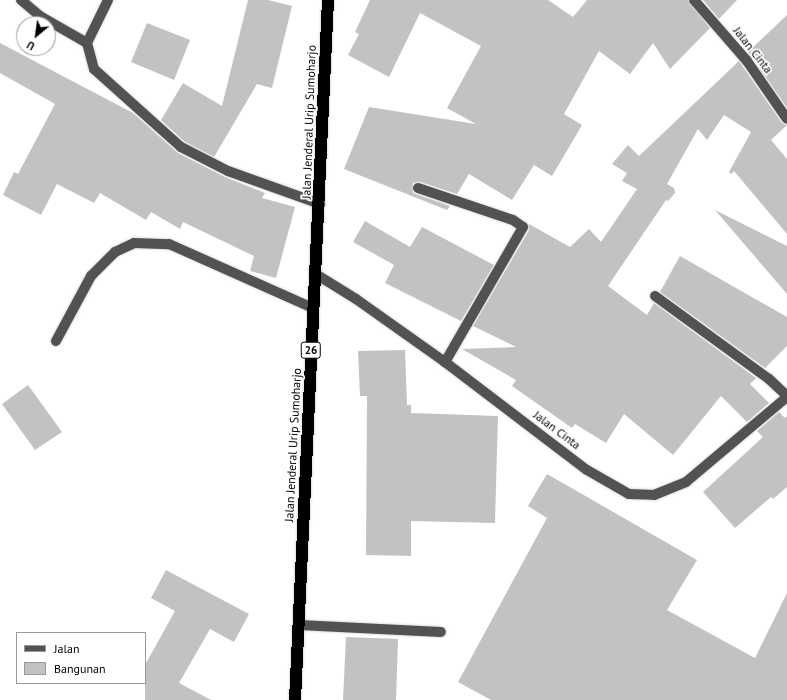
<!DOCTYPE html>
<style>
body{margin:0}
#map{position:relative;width:787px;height:700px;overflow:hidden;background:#fff;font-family:"PT Sans",sans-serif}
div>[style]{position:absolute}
.building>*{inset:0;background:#c2c2c2}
.roads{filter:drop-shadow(0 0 1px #dbdbdb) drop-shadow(0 0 1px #dbdbdb)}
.minor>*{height:10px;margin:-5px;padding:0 5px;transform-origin:5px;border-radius:5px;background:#525252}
.highway>*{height:12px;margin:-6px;padding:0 6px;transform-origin:6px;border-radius:6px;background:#000}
span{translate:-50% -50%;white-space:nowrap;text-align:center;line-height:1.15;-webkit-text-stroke:3.5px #fff;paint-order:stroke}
.shield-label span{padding:1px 3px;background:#fff;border:1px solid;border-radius:3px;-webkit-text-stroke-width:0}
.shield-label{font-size:11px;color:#000;font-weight:700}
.street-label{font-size:12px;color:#000}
.legend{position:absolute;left:16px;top:632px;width:130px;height:52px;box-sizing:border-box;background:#fff;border:1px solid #999;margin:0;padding:5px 7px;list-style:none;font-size:12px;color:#000}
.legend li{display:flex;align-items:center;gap:8px;height:20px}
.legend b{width:20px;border:1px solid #999}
.north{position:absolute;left:16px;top:16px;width:40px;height:40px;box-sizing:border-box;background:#fff;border:1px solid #999;border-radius:50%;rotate:209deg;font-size:11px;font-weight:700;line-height:16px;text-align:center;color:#000}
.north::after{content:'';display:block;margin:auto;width:14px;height:18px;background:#000;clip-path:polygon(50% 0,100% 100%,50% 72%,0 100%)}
</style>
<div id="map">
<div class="building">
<i style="clip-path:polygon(248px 0,268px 0,292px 6px,272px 88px,257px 84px,214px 157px,185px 142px,161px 120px,183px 83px,222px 106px)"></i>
<i style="clip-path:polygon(370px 0,548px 0,573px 17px,587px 0,688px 0,710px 28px,670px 69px,653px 43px,630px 74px,599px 51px,564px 114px,582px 125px,552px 176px,534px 165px,512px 200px,469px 174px,457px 194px,420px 182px,413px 183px,413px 193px,450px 206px,447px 210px,344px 169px,369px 107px,476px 124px,447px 108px,481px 46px,420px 13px,389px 77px,348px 55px,359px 34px,355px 32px)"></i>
<i style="clip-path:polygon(703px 0,737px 0,719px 19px)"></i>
<i style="clip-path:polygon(787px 15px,787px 108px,748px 52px)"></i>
<i style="clip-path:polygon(147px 23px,190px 40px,174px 80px,131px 62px)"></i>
<i style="clip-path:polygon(0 43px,133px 113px,178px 153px,225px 177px,265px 193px,262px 198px,295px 207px,276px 278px,250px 271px,254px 256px,183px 222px,180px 229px,151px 212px,146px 220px,100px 193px,94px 203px,57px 184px,41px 215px,3px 195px,14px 172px,18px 174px,55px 104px,0 73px)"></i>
<i style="clip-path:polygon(739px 61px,782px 123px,787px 125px,771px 140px,787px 159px,787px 234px,734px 171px,731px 174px,729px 172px,751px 132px,724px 115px,707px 140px,698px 129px,667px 184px,674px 188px,675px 193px,668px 201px,666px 200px,608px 286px,647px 315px,654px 303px,756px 378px,750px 384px,769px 403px,747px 422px,721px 396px,673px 455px,624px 414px,606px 443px,575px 424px,572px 428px,512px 386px,516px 380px,462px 349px,516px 347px,473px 326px,529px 230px,529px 224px,570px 247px,589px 229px,601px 242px,637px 189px,622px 181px,627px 173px,612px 164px,628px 145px,639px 156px)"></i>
<i style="clip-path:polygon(715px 210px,787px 246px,787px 294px)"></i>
<i style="clip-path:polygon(365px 221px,410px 247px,422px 227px,494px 265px,461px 321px,385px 283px,394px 265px,353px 242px)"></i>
<i style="clip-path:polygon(680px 256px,787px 317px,787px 346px,765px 368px,660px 292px)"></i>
<i style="clip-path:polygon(405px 350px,407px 405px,411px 405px,411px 413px,498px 416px,495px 523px,411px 521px,411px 556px,366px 555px,367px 396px,360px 396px,358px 351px)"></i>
<i style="clip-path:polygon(28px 385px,62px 432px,35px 450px,2px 404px)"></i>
<i style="clip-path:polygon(779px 412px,785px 418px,787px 416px,787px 487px,773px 499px,771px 497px,735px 528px,703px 492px,763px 437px,757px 431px)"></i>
<i style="clip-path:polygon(547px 474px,697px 560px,667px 610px,755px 658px,787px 593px,787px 700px,491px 700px,458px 682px,547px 518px,528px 506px)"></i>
<i style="clip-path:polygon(166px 570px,249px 614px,234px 642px,210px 629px,179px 683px,211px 700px,145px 700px,145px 665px,175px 611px,151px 598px)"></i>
<i style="clip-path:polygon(346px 637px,398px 639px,396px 700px,343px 700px)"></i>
</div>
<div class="roads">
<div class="minor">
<i style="left:21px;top:0;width:25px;rotate:40deg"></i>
<i style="left:40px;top:16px;width:54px;rotate:29.9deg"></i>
<i style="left:108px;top:0;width:48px;rotate:116deg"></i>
<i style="left:87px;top:43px;width:27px;rotate:75deg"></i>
<i style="left:94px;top:69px;width:117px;rotate:41.9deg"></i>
<i style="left:181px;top:147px;width:53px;rotate:27.1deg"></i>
<i style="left:228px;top:171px;width:98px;rotate:19.7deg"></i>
<i style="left:694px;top:0;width:81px;rotate:49deg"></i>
<i style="left:747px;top:61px;width:70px;rotate:55.4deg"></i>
<i style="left:418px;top:188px;width:100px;rotate:18.6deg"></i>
<i style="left:513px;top:220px;width:12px;rotate:35deg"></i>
<i style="left:523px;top:227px;width:156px;rotate:120deg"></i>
<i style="left:314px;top:273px;width:49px;rotate:31.8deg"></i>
<i style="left:356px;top:299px;width:109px;rotate:35.3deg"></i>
<i style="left:445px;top:362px;width:178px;rotate:37.3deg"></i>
<i style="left:587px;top:470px;width:48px;rotate:29.7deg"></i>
<i style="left:629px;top:494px;width:25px;rotate:2deg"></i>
<i style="left:654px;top:495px;width:35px;rotate:-22deg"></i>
<i style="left:686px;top:482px;width:132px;rotate:-40.1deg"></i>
<i style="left:655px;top:296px;width:141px;rotate:36.1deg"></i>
<i style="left:769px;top:379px;width:25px;rotate:43deg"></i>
<i style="left:56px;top:341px;width:74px;rotate:-61.7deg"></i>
<i style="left:91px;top:276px;width:34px;rotate:-45deg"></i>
<i style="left:115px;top:252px;width:21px;rotate:-25deg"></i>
<i style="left:134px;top:243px;width:35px;rotate:2deg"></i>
<i style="left:169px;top:244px;width:158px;rotate:24deg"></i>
<i style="left:299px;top:625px;width:142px;rotate:2.8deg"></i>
</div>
<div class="highway">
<i style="left:295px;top:700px;width:701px;rotate:-87.3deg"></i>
</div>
</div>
<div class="shield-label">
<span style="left:311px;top:350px">26</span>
</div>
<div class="street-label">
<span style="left:753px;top:50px;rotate:52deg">Jalan Cinta</span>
<span style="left:309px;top:122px;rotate:-88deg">Jalan Jenderal Urip Sumoharjo</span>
<span style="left:557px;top:430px;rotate:37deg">Jalan Cinta</span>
<span style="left:293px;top:445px;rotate:-87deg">Jalan Jenderal Urip Sumoharjo</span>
</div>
<ul class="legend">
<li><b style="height:5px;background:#525252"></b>Jalan</li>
<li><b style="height:11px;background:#c2c2c2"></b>Bangunan</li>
</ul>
<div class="north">U</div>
</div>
